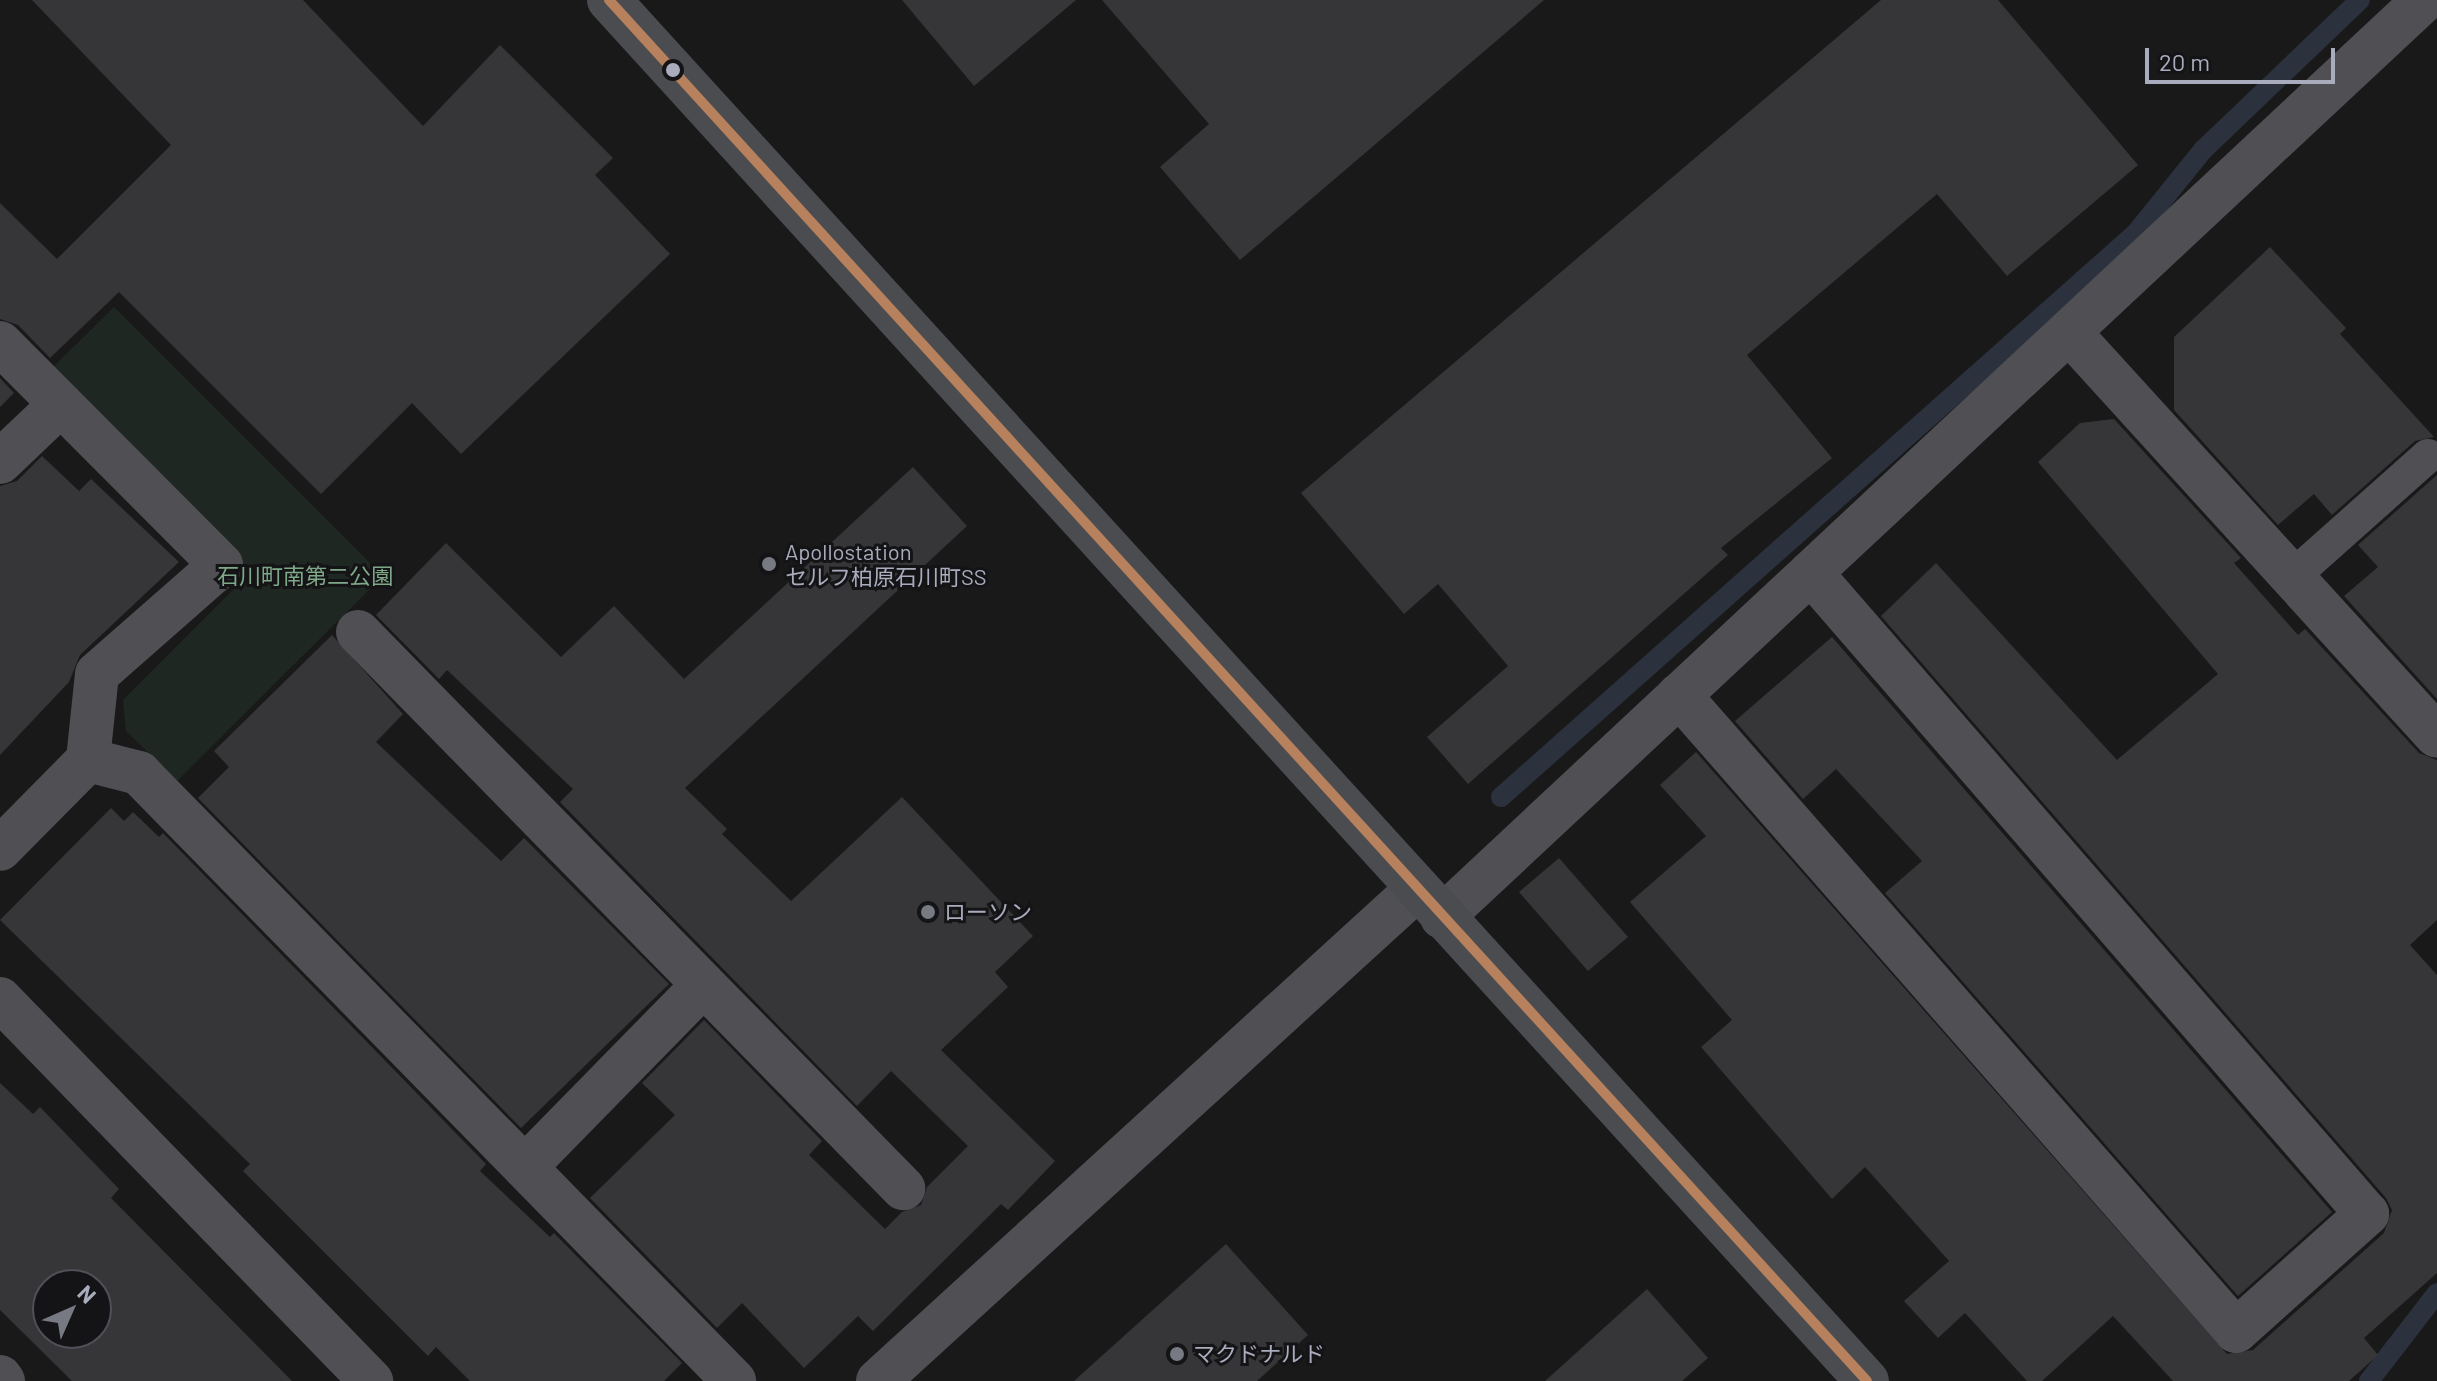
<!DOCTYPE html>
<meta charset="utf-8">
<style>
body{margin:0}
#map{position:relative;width:2437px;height:1381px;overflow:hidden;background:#19191a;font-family:Barlow,"Noto Sans JP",sans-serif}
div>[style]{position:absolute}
.green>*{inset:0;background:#1f2722}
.stream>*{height:20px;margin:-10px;padding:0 10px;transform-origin:10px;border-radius:10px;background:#2b323d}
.building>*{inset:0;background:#363638}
.lane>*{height:34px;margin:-17px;padding:0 17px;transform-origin:17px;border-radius:17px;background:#4f4f54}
.street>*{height:44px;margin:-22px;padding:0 22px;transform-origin:22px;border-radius:22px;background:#4f4f54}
.primary>*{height:44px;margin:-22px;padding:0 22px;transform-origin:22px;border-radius:22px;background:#4b4c50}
.bus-1>*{height:10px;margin:-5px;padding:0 5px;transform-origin:5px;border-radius:5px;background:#b6815c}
.dots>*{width:22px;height:22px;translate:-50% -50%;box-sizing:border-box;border:4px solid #141316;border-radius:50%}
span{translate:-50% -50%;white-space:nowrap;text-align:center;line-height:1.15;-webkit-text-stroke:6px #141316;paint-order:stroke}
.poi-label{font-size:22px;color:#a9acbc}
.left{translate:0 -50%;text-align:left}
.park-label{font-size:22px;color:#7fa889}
.north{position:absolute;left:32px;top:1269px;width:80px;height:80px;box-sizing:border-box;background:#141316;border:2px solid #505058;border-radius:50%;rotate:45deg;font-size:22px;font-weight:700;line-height:32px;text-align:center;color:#a9acbc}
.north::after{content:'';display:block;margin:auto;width:28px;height:36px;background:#777983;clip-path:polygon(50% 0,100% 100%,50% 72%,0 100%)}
.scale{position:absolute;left:2145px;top:48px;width:190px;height:36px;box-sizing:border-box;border:4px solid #a9acbc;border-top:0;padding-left:10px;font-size:24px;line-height:28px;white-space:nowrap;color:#a9acbc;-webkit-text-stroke:6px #141316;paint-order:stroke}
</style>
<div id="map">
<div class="green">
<i style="clip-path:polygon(114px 307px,383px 576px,177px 781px,126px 731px,123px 700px,248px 575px,47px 373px)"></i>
</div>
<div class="stream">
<i style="left:1501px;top:797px;width:849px;rotate:-41.61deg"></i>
<i style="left:2136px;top:233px;width:107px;rotate:-51.1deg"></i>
<i style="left:2203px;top:150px;width:217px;rotate:-43.7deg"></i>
<i style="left:2369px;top:1381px;width:111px;rotate:-52.3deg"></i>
</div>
<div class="building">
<i style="clip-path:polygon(32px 0,303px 0,423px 126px,500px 45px,613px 158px,595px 175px,670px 254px,461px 454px,412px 403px,321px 494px,119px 292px,50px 358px,18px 325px,0 319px,0 203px,57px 259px,171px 145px)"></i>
<i style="clip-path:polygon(902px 0,1076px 0,974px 86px)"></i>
<i style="clip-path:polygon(1102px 0,1544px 0,1240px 260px,1160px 167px,1209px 124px)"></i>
<i style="clip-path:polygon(1881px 0,1998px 0,2138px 165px,2007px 276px,1937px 194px,1747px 355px,1832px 458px,1721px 548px,1728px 555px,1468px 784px,1427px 737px,1508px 666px,1438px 584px,1404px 614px,1301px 493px)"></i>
<i style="clip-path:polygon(2270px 247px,2346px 328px,2340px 334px,2434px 437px,2415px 441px,2332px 515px,2314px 494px,2278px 525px,2174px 410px,2174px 337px)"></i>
<i style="clip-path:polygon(0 378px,14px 393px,0 407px)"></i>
<i style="clip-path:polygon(2114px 419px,2241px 558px,2234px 563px,2298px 635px,2305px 629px,2419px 753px,2437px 760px,2437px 920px,2410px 945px,2437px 975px,2437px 1273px,2364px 1338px,2378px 1355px,2349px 1381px,2173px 1381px,2113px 1316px,2042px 1381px,2027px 1381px,1965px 1313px,1938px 1338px,1904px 1301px,1949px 1261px,1865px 1167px,1832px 1199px,1701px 1047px,1732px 1020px,1630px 902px,1706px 836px,1660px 785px,1696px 752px,2227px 1354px,2253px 1350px,2384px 1233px,2392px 1210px,2386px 1198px,1881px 616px,1936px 563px,2117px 760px,2218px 674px,2038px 462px,2080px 423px)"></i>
<i style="clip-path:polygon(42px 456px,79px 491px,91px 479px,179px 562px,80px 655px,69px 682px,0 755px,0 486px,17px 481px)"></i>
<i style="clip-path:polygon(913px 467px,967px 526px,685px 788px,727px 829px,722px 834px,791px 901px,902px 797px,1033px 936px,995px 972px,1008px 987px,941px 1050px,1055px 1161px,1008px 1210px,1001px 1204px,873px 1331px,858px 1316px,804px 1368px,742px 1303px,717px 1328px,590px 1198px,675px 1115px,642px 1083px,704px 1020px,822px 1141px,809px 1155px,885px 1229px,902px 1212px,921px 1205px,927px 1187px,968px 1146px,891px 1071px,857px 1106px,560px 802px,573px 789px,447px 670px,439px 679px,376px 615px,446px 543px,561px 657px,614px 606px,684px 679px)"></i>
<i style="clip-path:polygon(2437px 475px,2437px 699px,2344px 596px,2378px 567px,2358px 545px)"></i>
<i style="clip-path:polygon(332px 635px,403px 714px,376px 742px,501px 861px,524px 838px,669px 984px,521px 1128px,198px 798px,229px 767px,214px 751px)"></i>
<i style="clip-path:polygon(1832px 637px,2332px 1212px,2238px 1296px,1885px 893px,1922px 861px,1836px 769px,1803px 799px,1735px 721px)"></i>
<i style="clip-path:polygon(111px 808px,124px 821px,133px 812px,159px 837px,163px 833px,486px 1164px,480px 1171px,550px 1237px,554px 1233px,682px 1363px,664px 1381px,470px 1381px,436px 1347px,428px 1356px,243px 1171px,250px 1164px,0 920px)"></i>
<i style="clip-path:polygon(1559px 858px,1628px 937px,1588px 971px,1519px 892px)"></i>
<i style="clip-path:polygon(evenodd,0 1083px,33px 1114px,40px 1107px,119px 1189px,111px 1198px,292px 1381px,72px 1381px,0 1310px,0 1083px,48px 1285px,96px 1285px,96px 1333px,48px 1333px,48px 1285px)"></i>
<i style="clip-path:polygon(1226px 1244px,1308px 1335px,1257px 1381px,1074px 1381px)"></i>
<i style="clip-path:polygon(1647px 1289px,1708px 1358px,1682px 1381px,1545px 1381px)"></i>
</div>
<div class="lane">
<i style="left:2292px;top:577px;width:182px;rotate:-41.7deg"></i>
</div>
<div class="street">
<i style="left:2069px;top:332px;width:546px;rotate:47.67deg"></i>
<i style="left:0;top:343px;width:313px;rotate:45.1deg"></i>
<i style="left:221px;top:565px;width:165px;rotate:138.7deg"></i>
<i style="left:97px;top:674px;width:86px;rotate:96deg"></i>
<i style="left:88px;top:760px;width:125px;rotate:134.7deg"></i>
<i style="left:0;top:462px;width:84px;rotate:-43.6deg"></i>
<i style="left:358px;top:632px;width:779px;rotate:45.57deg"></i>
<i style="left:1679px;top:695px;width:845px;rotate:48.79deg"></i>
<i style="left:2236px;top:1331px;width:176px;rotate:-41.8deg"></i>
<i style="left:2367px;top:1214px;width:849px;rotate:-130.94deg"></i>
<i style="left:88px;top:760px;width:53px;rotate:14.3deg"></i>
<i style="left:139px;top:773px;width:851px;rotate:45.62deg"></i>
<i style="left:1442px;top:917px;width:1344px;rotate:-43.04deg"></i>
<i style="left:0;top:999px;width:533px;rotate:45.84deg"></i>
<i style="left:525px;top:1167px;width:255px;rotate:-45.6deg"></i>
<i style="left:0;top:1377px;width:5px;rotate:53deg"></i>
<i style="left:878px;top:1381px;width:731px;rotate:-42.39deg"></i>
</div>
<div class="primary">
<i style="left:609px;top:0;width:1868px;rotate:47.67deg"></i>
</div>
<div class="bus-1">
<i style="left:609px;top:0;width:1868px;rotate:47.67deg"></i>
</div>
<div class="dots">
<i style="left:673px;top:70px;background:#a9acbc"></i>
<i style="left:769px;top:564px;background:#777983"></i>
<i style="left:928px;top:912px;background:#777983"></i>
<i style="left:1177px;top:1354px;background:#777983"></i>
</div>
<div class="poi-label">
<span class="left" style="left:785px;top:564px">Apollostation<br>セルフ柏原石川町SS</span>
<span class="left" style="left:944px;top:912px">ローソン</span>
<span class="left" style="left:1193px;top:1354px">マクドナルド</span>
</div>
<div class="park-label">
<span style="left:305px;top:576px">石川町南第二公園</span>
</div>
<div class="north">N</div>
<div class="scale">20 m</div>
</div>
